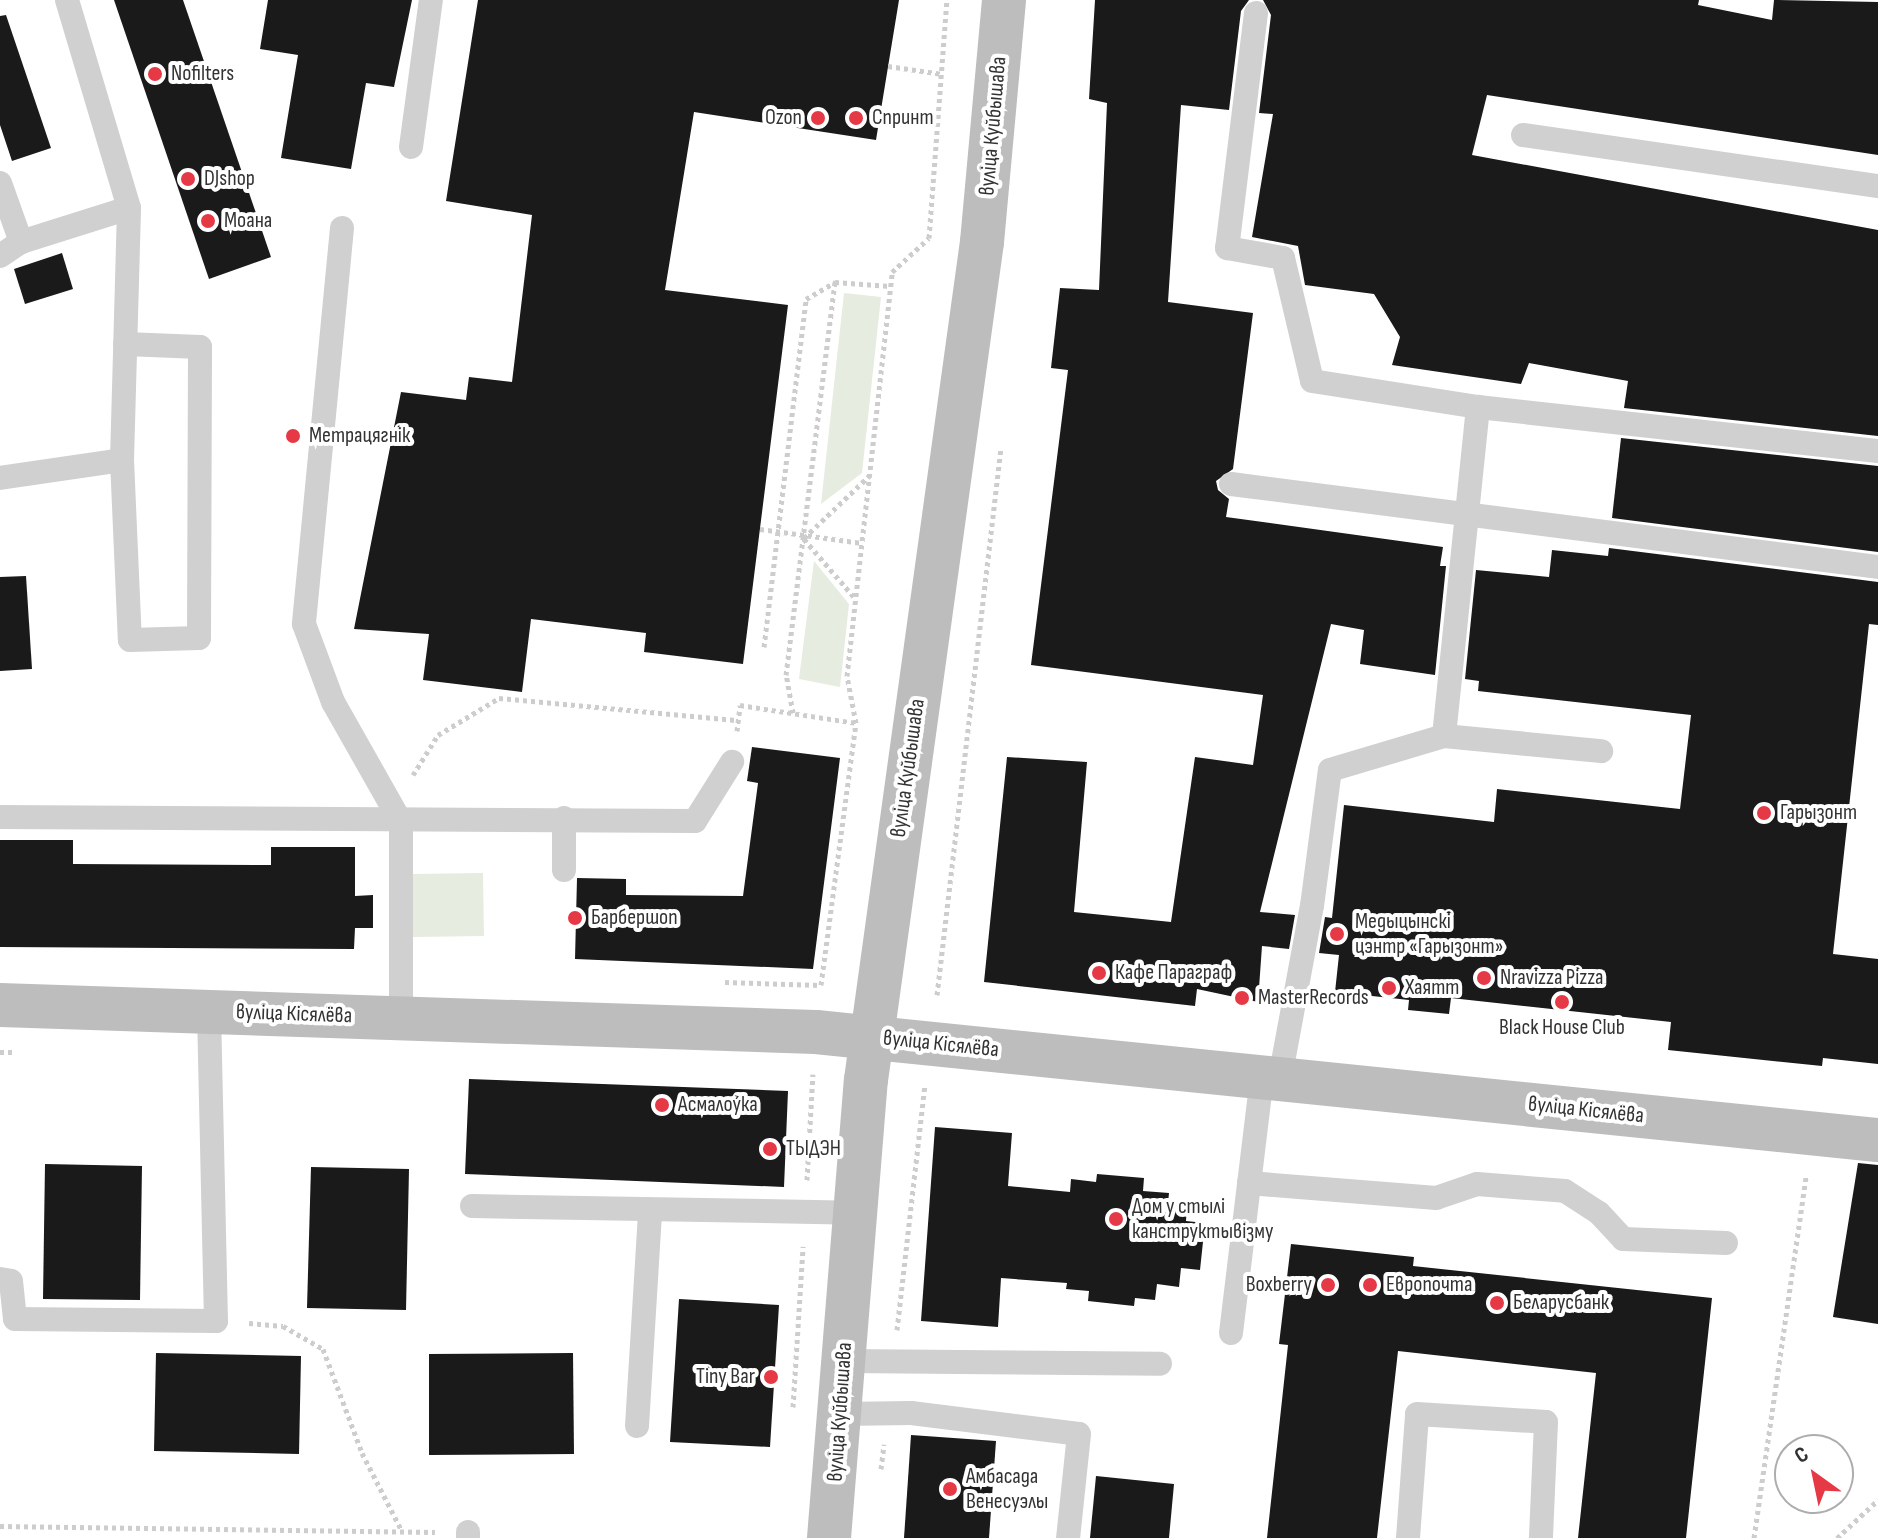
<!DOCTYPE html>
<meta charset="utf-8">
<style>
body{margin:0}
#map{position:relative;width:1878px;height:1538px;overflow:hidden;background:#fff;font-family:"Sofia Sans Condensed",sans-serif}
div>[style]{position:absolute}
.green>*{inset:0;background:#e6ecdf}
.building>*{inset:0;background:#1a1a1a}
.path>*{height:5px;margin-top:-2.5px;transform-origin:0;background:repeating-linear-gradient(90deg,#cdcdcd 0 4px,transparent 0 8px)}
.lane>*{height:24px;margin:-12px;padding:0 12px;transform-origin:12px;border-radius:12px;background:#d0d0d0}
.secondary>*{height:44px;margin:-22px;padding:0 22px;transform-origin:22px;border-radius:22px;background:#bdbdbd}
.dots>*{width:22px;height:22px;translate:-50% -50%;box-sizing:border-box;border:4px solid #fff;border-radius:50%}
span{translate:-50% -50%;white-space:nowrap;text-align:center;line-height:1.15;-webkit-text-stroke:8px #fff;paint-order:stroke}
.poi-label{font-size:22px;color:#333}
.left{translate:0 -50%;text-align:left}
.right{translate:-100% -50%;text-align:right}
.street-label{font-size:22px;color:#333}
.north{position:absolute;left:1774px;top:1434px;width:80px;height:80px;box-sizing:border-box;background:#fff;border:2px solid #adadad;border-radius:50%;rotate:327deg;font-size:22px;font-weight:700;line-height:32px;text-align:center;color:#333}
.north::after{content:'';display:block;margin:auto;width:28px;height:36px;background:#e63946;clip-path:polygon(50% 0,100% 100%,50% 72%,0 100%)}
</style>
<div id="map">
<div class="green">
<i style="clip-path:polygon(844px 293px,881px 297px,862px 473px,821px 504px)"></i>
<i style="clip-path:polygon(814px 561px,849px 604px,840px 687px,799px 679px)"></i>
<i style="clip-path:polygon(483px 873px,484px 936px,413px 937px,412px 874px)"></i>
</div>
<div class="building">
<i style="clip-path:polygon(114px 0,183px 0,271px 257px,209px 279px)"></i>
<i style="clip-path:polygon(268px 0,412px 0,394px 87px,366px 83px,351px 169px,281px 158px,298px 55px,260px 49px)"></i>
<i style="clip-path:polygon(478px 0,899px 0,876px 140px,694px 112px,665px 290px,788px 305px,743px 664px,644px 652px,646px 633px,531px 619px,522px 692px,423px 680px,429px 634px,354px 629px,401px 392px,466px 400px,469px 377px,512px 382px,532px 215px,446px 201px)"></i>
<i style="clip-path:polygon(1095px 0,1249px 0,1241px 11px,1229px 110px,1181px 105px,1168px 302px,1253px 313px,1233px 469px,1216px 481px,1218px 490px,1229px 499px,1226px 517px,1443px 547px,1440px 566px,1446px 566px,1435px 675px,1360px 664px,1364px 630px,1331px 624px,1260px 912px,1295px 915px,1289px 949px,1262px 946px,1258px 1002px,1197px 989px,1195px 1006px,984px 982px,1007px 757px,1087px 762px,1074px 912px,1171px 922px,1195px 757px,1253px 765px,1263px 695px,1031px 665px,1068px 370px,1051px 368px,1060px 288px,1099px 290px,1107px 103px,1089px 99px)"></i>
<i style="clip-path:polygon(1263px 0,1699px 0,1698px 5px,1772px 20px,1774px 0,1878px 2px,1878px 155px,1487px 95px,1472px 155px,1878px 230px,1878px 436px,1624px 408px,1628px 381px,1529px 363px,1521px 384px,1392px 365px,1400px 337px,1374px 294px,1305px 285px,1298px 246px,1252px 237px,1273px 114px,1259px 113px,1271px 15px)"></i>
<i style="clip-path:polygon(6px 15px,51px 148px,12px 161px,0 125px,0 16px)"></i>
<i style="clip-path:polygon(62px 253px,73px 289px,25px 304px,14px 269px)"></i>
<i style="clip-path:polygon(1621px 438px,1878px 466px,1878px 552px,1612px 518px)"></i>
<i style="clip-path:polygon(1609px 548px,1878px 582px,1878px 625px,1869px 624px,1833px 954px,1878px 959px,1878px 1064px,1823px 1058px,1822px 1066px,1668px 1050px,1671px 1022px,1451px 998px,1449px 1014px,1408px 1010px,1409px 1000px,1335px 992px,1339px 955px,1319px 953px,1325px 917px,1332px 918px,1344px 805px,1494px 822px,1497px 789px,1680px 809px,1691px 715px,1478px 691px,1479px 681px,1465px 679px,1476px 570px,1549px 577px,1552px 550px,1608px 556px)"></i>
<i style="clip-path:polygon(26px 576px,32px 669px,0 671px,0 577px)"></i>
<i style="clip-path:polygon(752px 747px,840px 758px,813px 969px,575px 959px,577px 878px,626px 879px,626px 895px,743px 896px,758px 783px,747px 781px)"></i>
<i style="clip-path:polygon(0 840px,73px 840px,73px 864px,271px 865px,271px 847px,355px 847px,355px 896px,373px 895px,373px 928px,355px 928px,354px 949px,0 947px)"></i>
<i style="clip-path:polygon(469px 1079px,788px 1091px,784px 1187px,465px 1174px)"></i>
<i style="clip-path:polygon(935px 1127px,1012px 1133px,1008px 1186px,1070px 1192px,1071px 1179px,1096px 1182px,1097px 1174px,1144px 1178px,1143px 1191px,1169px 1193px,1168px 1203px,1187px 1205px,1186px 1221px,1205px 1223px,1200px 1270px,1181px 1268px,1179px 1287px,1157px 1284px,1155px 1300px,1135px 1298px,1134px 1306px,1088px 1301px,1089px 1291px,1066px 1289px,1067px 1283px,1001px 1278px,998px 1327px,921px 1321px)"></i>
<i style="clip-path:polygon(1858px 1163px,1878px 1165px,1878px 1324px,1833px 1317px)"></i>
<i style="clip-path:polygon(45px 1164px,142px 1166px,140px 1300px,43px 1299px)"></i>
<i style="clip-path:polygon(311px 1167px,409px 1169px,406px 1310px,307px 1308px)"></i>
<i style="clip-path:polygon(1291px 1244px,1414px 1257px,1413px 1266px,1712px 1298px,1686px 1538px,1578px 1538px,1596px 1373px,1398px 1351px,1377px 1538px,1267px 1538px,1288px 1345px,1279px 1344px)"></i>
<i style="clip-path:polygon(679px 1299px,779px 1305px,770px 1447px,670px 1442px)"></i>
<i style="clip-path:polygon(156px 1353px,301px 1356px,299px 1454px,154px 1451px)"></i>
<i style="clip-path:polygon(573px 1353px,574px 1454px,429px 1455px,429px 1354px)"></i>
<i style="clip-path:polygon(911px 1435px,996px 1441px,989px 1538px,904px 1538px)"></i>
<i style="clip-path:polygon(1096px 1476px,1174px 1484px,1169px 1538px,1090px 1538px)"></i>
</div>
<div class="path">
<i style="left:888px;top:66px;width:55px;rotate:8.4deg"></i>
<i style="left:760px;top:529px;width:103px;rotate:7.8deg"></i>
<i style="left:804px;top:538px;width:90px;rotate:-43.6deg"></i>
<i style="left:804px;top:539px;width:78px;rotate:49.2deg"></i>
<i style="left:764px;top:647px;width:351px;rotate:-83.1deg"></i>
<i style="left:806px;top:299px;width:34px;rotate:-30deg"></i>
<i style="left:793px;top:713px;width:39px;rotate:-100deg"></i>
<i style="left:786px;top:675px;width:396px;rotate:-82.9deg"></i>
<i style="left:835px;top:282px;width:55px;rotate:4.2deg"></i>
<i style="left:737px;top:731px;width:26px;rotate:-83deg"></i>
<i style="left:740px;top:705px;width:117px;rotate:8.8deg"></i>
<i style="left:413px;top:775px;width:47px;rotate:-58deg"></i>
<i style="left:438px;top:735px;width:71px;rotate:-31.2deg"></i>
<i style="left:499px;top:698px;width:240px;rotate:5.3deg"></i>
<i style="left:725px;top:982px;width:96px;rotate:1.8deg"></i>
<i style="left:821px;top:985px;width:264px;rotate:-82.4deg"></i>
<i style="left:856px;top:723px;width:48px;rotate:-100.8deg"></i>
<i style="left:847px;top:676px;width:406px;rotate:-83.6deg"></i>
<i style="left:892px;top:272px;width:50px;rotate:-42.6deg"></i>
<i style="left:929px;top:238px;width:239px;rotate:-85.7deg"></i>
<i style="left:937px;top:995px;width:551px;rotate:-83.33deg"></i>
<i style="left:0;top:1052px;width:15px"></i>
<i style="left:807px;top:1180px;width:106px;rotate:-86.8deg"></i>
<i style="left:249px;top:1323px;width:34px;rotate:5deg"></i>
<i style="left:283px;top:1326px;width:46px;rotate:29.9deg"></i>
<i style="left:323px;top:1349px;width:111px;rotate:69.4deg"></i>
<i style="left:362px;top:1453px;width:88px;rotate:62.9deg"></i>
<i style="left:897px;top:1330px;width:246px;rotate:-83.5deg"></i>
<i style="left:793px;top:1407px;width:161px;rotate:-86.4deg"></i>
<i style="left:881px;top:1469px;width:25px;rotate:-83deg"></i>
<i style="left:0;top:1526px;width:435px;rotate:0.8deg"></i>
<i style="left:1754px;top:1538px;width:367px;rotate:-81.8deg"></i>
<i style="left:1837px;top:1538px;width:56px;rotate:-42.8deg"></i>
</div>
<div class="lane">
<i style="left:1256px;top:13px;width:237px;rotate:97deg"></i>
<i style="left:1227px;top:248px;width:57px;rotate:10.1deg"></i>
<i style="left:1283px;top:258px;width:126px;rotate:76.7deg"></i>
<i style="left:1312px;top:381px;width:168px;rotate:8.9deg"></i>
<i style="left:1478px;top:407px;width:402px;rotate:6.3deg"></i>
<i style="left:1523px;top:135px;width:359px;rotate:8.2deg"></i>
<i style="left:411px;top:147px;width:148px;rotate:-82.3deg"></i>
<i style="left:0;top:183px;width:63px;rotate:70.4deg"></i>
<i style="left:21px;top:242px;width:113px;rotate:-17.5deg"></i>
<i style="left:129px;top:208px;width:217px;rotate:-106.6deg"></i>
<i style="left:342px;top:228px;width:398px;rotate:95.5deg"></i>
<i style="left:304px;top:624px;width:83px;rotate:69.6deg"></i>
<i style="left:333px;top:702px;width:138px;rotate:60.5deg"></i>
<i style="left:401px;top:822px;width:195px;rotate:90deg"></i>
<i style="left:0;top:256px;width:25px;rotate:-34deg"></i>
<i style="left:122px;top:460px;width:180px;rotate:87.5deg"></i>
<i style="left:130px;top:640px;width:69px;rotate:-1.7deg"></i>
<i style="left:199px;top:638px;width:291px;rotate:-89.8deg"></i>
<i style="left:200px;top:347px;width:75px;rotate:-177.7deg"></i>
<i style="left:0;top:478px;width:123px;rotate:-8.4deg"></i>
<i style="left:122px;top:460px;width:252px;rotate:-88.4deg"></i>
<i style="left:1231px;top:484px;width:652px;rotate:7.31deg"></i>
<i style="left:1444px;top:736px;width:331px;rotate:-84.1deg"></i>
<i style="left:0;top:817px;width:695px;rotate:0.33deg"></i>
<i style="left:695px;top:821px;width:70px;rotate:-57.9deg"></i>
<i style="left:564px;top:818px;width:52px;rotate:90deg"></i>
<i style="left:1280px;top:1078px;width:175px;rotate:-79.5deg"></i>
<i style="left:1312px;top:906px;width:137px;rotate:-82.5deg"></i>
<i style="left:1330px;top:770px;width:119px;rotate:-16.6deg"></i>
<i style="left:1444px;top:736px;width:158px;rotate:5.5deg"></i>
<i style="left:1249px;top:1183px;width:188px;rotate:4.6deg"></i>
<i style="left:1436px;top:1198px;width:43px;rotate:-18.9deg"></i>
<i style="left:1477px;top:1184px;width:88px;rotate:4.5deg"></i>
<i style="left:1565px;top:1191px;width:40px;rotate:32.9deg"></i>
<i style="left:1599px;top:1213px;width:35px;rotate:47deg"></i>
<i style="left:1623px;top:1239px;width:103px;rotate:2.2deg"></i>
<i style="left:472px;top:1206px;width:382px;rotate:1deg"></i>
<i style="left:0;top:1279px;width:11px;rotate:10deg"></i>
<i style="left:11px;top:1281px;width:38px;rotate:84deg"></i>
<i style="left:15px;top:1319px;width:201px;rotate:0.6deg"></i>
<i style="left:216px;top:1321px;width:310px;rotate:-91.3deg"></i>
<i style="left:1231px;top:1333px;width:259px;rotate:-83.1deg"></i>
<i style="left:844px;top:1361px;width:316px;rotate:0.5deg"></i>
<i style="left:840px;top:1414px;width:71px;rotate:-0.8deg"></i>
<i style="left:911px;top:1413px;width:169px;rotate:7.1deg"></i>
<i style="left:1079px;top:1434px;width:105px;rotate:96deg"></i>
<i style="left:637px;top:1426px;width:214px;rotate:-86.5deg"></i>
<i style="left:468px;top:1538px;width:6px;rotate:-90deg"></i>
<i style="left:1408px;top:1538px;width:124px;rotate:-85.8deg"></i>
<i style="left:1417px;top:1414px;width:129px;rotate:3.5deg"></i>
<i style="left:1546px;top:1422px;width:116px;rotate:92.5deg"></i>
</div>
<div class="secondary">
<i style="left:0;top:1005px;width:816px;rotate:1.9deg"></i>
<i style="left:816px;top:1032px;width:1067px;rotate:5.81deg"></i>
<i style="left:829px;top:1538px;width:459px;rotate:-85.4deg"></i>
<i style="left:866px;top:1080px;width:846px;rotate:-82.12deg"></i>
<i style="left:982px;top:242px;width:243px;rotate:-84.8deg"></i>
</div>
<div class="dots">
<i style="left:155px;top:74px;background:#e63946"></i>
<i style="left:818px;top:118px;background:#e63946"></i>
<i style="left:856px;top:118px;background:#e63946"></i>
<i style="left:188px;top:179px;background:#e63946"></i>
<i style="left:208px;top:221px;background:#e63946"></i>
<i style="left:293px;top:436px;background:#e63946"></i>
<i style="left:1764px;top:813px;background:#e63946"></i>
<i style="left:575px;top:918px;background:#e63946"></i>
<i style="left:1337px;top:934px;background:#e63946"></i>
<i style="left:1099px;top:973px;background:#e63946"></i>
<i style="left:1484px;top:978px;background:#e63946"></i>
<i style="left:1389px;top:988px;background:#e63946"></i>
<i style="left:1242px;top:998px;background:#e63946"></i>
<i style="left:1562px;top:1002px;background:#e63946"></i>
<i style="left:662px;top:1105px;background:#e63946"></i>
<i style="left:770px;top:1149px;background:#e63946"></i>
<i style="left:1116px;top:1219px;background:#e63946"></i>
<i style="left:1328px;top:1285px;background:#e63946"></i>
<i style="left:1370px;top:1285px;background:#e63946"></i>
<i style="left:1497px;top:1303px;background:#e63946"></i>
<i style="left:771px;top:1377px;background:#e63946"></i>
<i style="left:950px;top:1489px;background:#e63946"></i>
</div>
<div class="poi-label">
<span class="left" style="left:171px;top:74px">Nofilters</span>
<span class="right" style="left:802px;top:118px">Ozon</span>
<span class="left" style="left:872px;top:118px">Спринт</span>
<span class="left" style="left:204px;top:179px">DJshop</span>
<span class="left" style="left:224px;top:221px">Моана</span>
<span class="left" style="left:309px;top:436px">Метрацягнік</span>
<span class="left" style="left:1780px;top:813px">Гарызонт</span>
<span class="left" style="left:591px;top:918px">Барбершоп</span>
<span class="left" style="left:1355px;top:934px">Медыцынскі<br>цэнтр «Гарызонт»</span>
<span class="left" style="left:1115px;top:973px">Кафе Параграф</span>
<span class="left" style="left:1500px;top:978px">Nravizza Pizza</span>
<span class="left" style="left:1405px;top:988px">Хаятт</span>
<span class="left" style="left:1258px;top:998px">MasterRecords</span>
<span style="left:1562px;top:1028px">Black House Club</span>
<span class="left" style="left:678px;top:1105px">Асмалоу́ка</span>
<span class="left" style="left:786px;top:1149px">ТЫДЭН</span>
<span class="left" style="left:1132px;top:1219px">Дом у стылі<br>канструктывізму</span>
<span class="right" style="left:1312px;top:1285px">Boxberry</span>
<span class="left" style="left:1386px;top:1285px">Европочта</span>
<span class="left" style="left:1513px;top:1303px">Беларусбанк</span>
<span class="right" style="left:755px;top:1377px">Tiny Bar</span>
<span class="left" style="left:966px;top:1489px">Амбасада<br>Венесуэлы</span>
</div>
<div class="street-label">
<span style="left:993px;top:126px;rotate:-85deg">вуліца Куйбышава</span>
<span style="left:908px;top:768px;rotate:-82deg">вуліца Куйбышава</span>
<span style="left:294px;top:1014px;rotate:2deg">вуліца Кісялёва</span>
<span style="left:941px;top:1044px;rotate:6deg">вуліца Кісялёва</span>
<span style="left:1586px;top:1110px;rotate:6deg">вуліца Кісялёва</span>
<span style="left:840px;top:1412px;rotate:-86deg">вуліца Куйбышава</span>
</div>
<div class="north">С</div>
</div>
